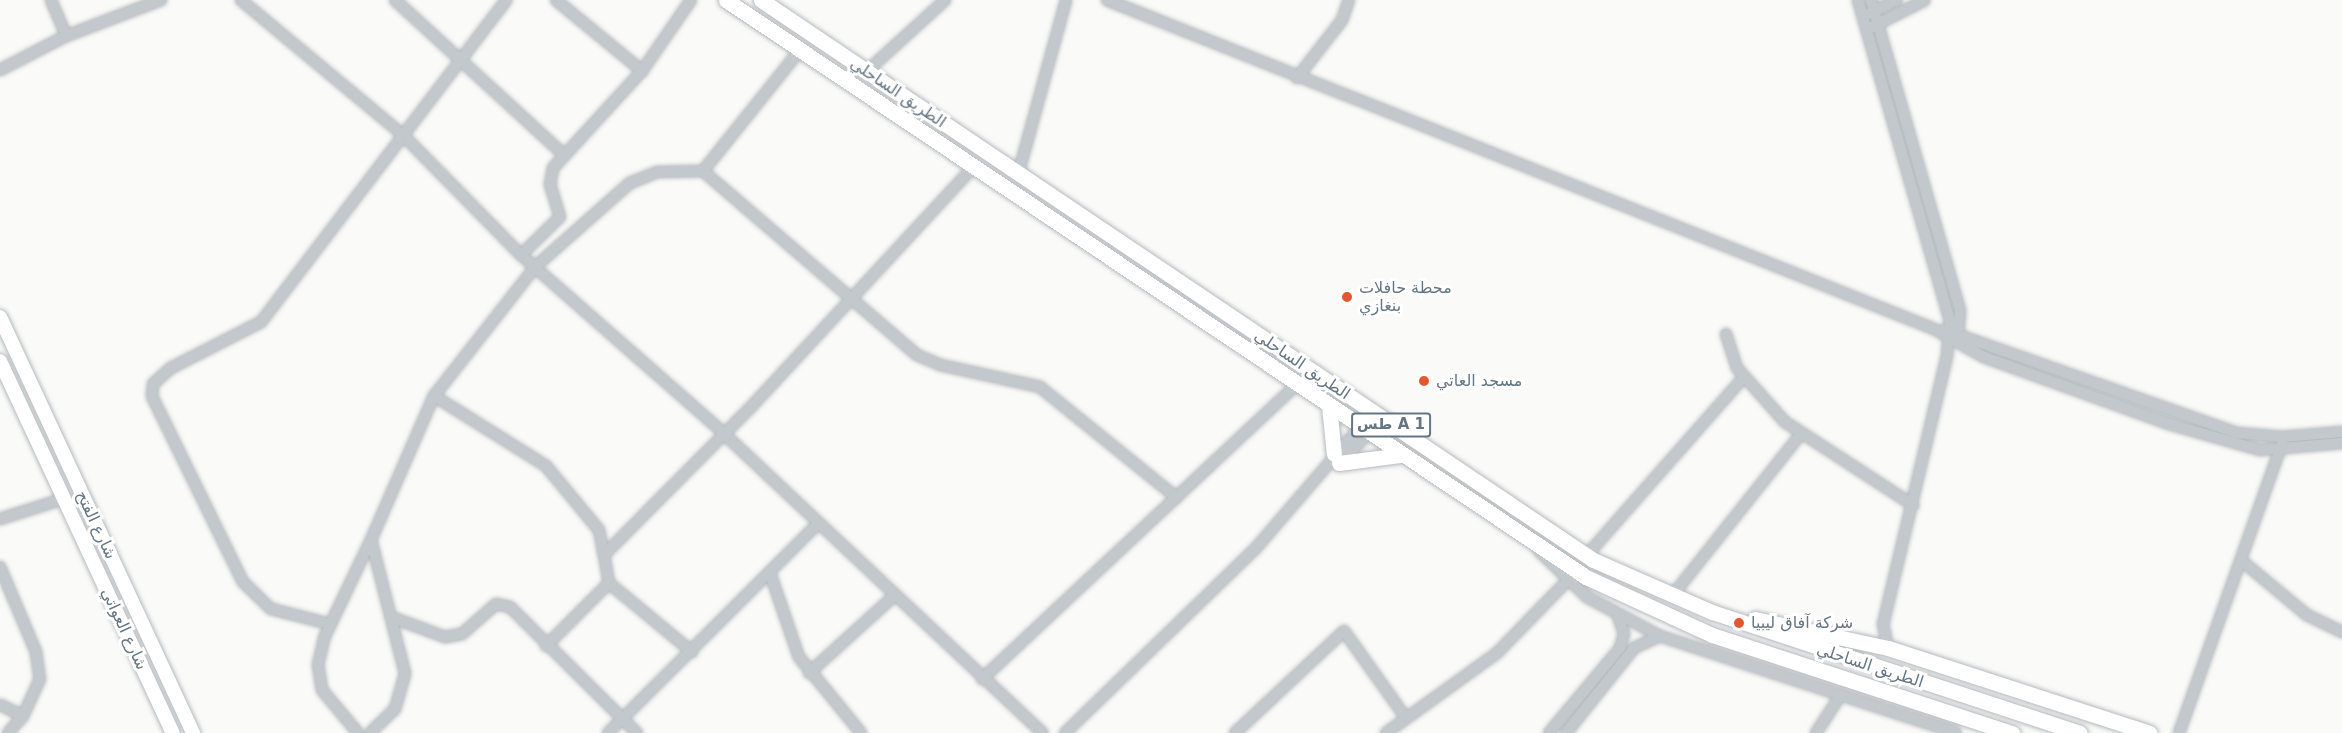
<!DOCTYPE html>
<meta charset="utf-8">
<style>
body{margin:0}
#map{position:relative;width:2342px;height:733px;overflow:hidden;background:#fafaf8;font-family:"DejaVu Sans",Vazirmatn,sans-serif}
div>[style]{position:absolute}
.roads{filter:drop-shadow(0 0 2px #b5babe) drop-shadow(0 0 2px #b5babe)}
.minor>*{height:10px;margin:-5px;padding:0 5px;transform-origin:5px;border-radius:5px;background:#c3c8cc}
.major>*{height:14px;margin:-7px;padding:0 7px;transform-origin:7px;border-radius:7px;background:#fff}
.highway>*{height:15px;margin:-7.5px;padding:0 7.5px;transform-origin:7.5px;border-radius:7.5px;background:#fff}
.dots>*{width:16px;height:16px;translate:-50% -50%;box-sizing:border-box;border:3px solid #fff;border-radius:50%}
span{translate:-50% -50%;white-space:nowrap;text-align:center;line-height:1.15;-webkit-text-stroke:6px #fff;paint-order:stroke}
.shield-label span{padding:2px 4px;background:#fff;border:2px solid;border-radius:4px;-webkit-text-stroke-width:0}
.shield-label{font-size:15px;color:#657683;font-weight:700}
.street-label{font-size:16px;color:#657683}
.poi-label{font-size:16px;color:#657683}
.left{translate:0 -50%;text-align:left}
</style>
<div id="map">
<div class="roads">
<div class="minor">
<i style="left:51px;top:0;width:39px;rotate:67deg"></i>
<i style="left:241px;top:0;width:209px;rotate:39.8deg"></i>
<i style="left:402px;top:134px;width:170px;rotate:45.5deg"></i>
<i style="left:521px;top:255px;width:266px;rotate:41.3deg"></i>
<i style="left:721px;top:431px;width:441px;rotate:43.2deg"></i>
<i style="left:395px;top:0;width:229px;rotate:42.5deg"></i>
<i style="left:556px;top:0;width:112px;rotate:39.5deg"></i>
<i style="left:1107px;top:0;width:890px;rotate:21.69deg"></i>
<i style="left:1934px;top:329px;width:57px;rotate:29.2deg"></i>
<i style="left:1984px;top:357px;width:197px;rotate:19.9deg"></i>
<i style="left:2169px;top:424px;width:95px;rotate:15.9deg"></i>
<i style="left:2260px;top:450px;width:82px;rotate:-4.9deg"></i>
<i style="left:1858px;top:0;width:334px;rotate:74deg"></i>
<i style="left:1950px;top:321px;width:35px;rotate:95deg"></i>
<i style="left:1947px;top:356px;width:276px;rotate:103.4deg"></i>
<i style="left:1883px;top:624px;width:25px;rotate:78deg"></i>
<i style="left:1871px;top:0;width:323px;rotate:74deg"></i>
<i style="left:1960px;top:311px;width:30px;rotate:94deg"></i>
<i style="left:1868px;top:14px;width:32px;rotate:-26deg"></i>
<i style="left:1872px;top:27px;width:59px;rotate:-27deg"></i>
<i style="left:0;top:70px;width:74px;rotate:-27.3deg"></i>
<i style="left:66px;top:36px;width:102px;rotate:-20.8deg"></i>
<i style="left:866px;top:72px;width:107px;rotate:-42.3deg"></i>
<i style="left:1297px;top:78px;width:73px;rotate:-52.2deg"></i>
<i style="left:1342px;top:20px;width:21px;rotate:-71deg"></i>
<i style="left:703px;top:171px;width:155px;rotate:-51.3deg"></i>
<i style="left:1019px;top:171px;width:177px;rotate:-74.6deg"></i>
<i style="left:521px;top:255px;width:54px;rotate:-44.3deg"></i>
<i style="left:560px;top:217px;width:34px;rotate:-107deg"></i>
<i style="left:550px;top:185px;width:17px;rotate:-80deg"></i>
<i style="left:553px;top:168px;width:132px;rotate:-47.5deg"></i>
<i style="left:642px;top:71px;width:86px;rotate:-55.4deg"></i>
<i style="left:1944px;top:330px;width:311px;rotate:19.4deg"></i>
<i style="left:2237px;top:433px;width:45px;rotate:5.1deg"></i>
<i style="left:2282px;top:437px;width:60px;rotate:-4.8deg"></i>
<i style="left:1726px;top:334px;width:36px;rotate:72deg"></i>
<i style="left:1737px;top:368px;width:72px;rotate:48.4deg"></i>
<i style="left:1785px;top:422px;width:153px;rotate:33deg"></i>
<i style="left:434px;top:396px;width:132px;rotate:32deg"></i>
<i style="left:546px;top:466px;width:83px;rotate:50.4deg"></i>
<i style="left:599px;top:530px;width:25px;rotate:79deg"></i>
<i style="left:1338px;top:464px;width:44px;rotate:-45deg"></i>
<i style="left:0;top:519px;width:66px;rotate:-17.6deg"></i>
<i style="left:1538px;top:550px;width:68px;rotate:43.8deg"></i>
<i style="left:1587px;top:597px;width:83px;rotate:28.1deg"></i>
<i style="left:1660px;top:636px;width:311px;rotate:18.1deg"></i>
<i style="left:1587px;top:555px;width:237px;rotate:-48.6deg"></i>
<i style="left:2242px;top:561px;width:85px;rotate:39.7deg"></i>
<i style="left:2307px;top:615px;width:39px;rotate:26deg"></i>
<i style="left:0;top:567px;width:92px;rotate:67deg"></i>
<i style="left:36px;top:652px;width:27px;rotate:82deg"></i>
<i style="left:40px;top:679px;width:41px;rotate:114.7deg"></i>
<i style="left:23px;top:716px;width:25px;rotate:-154deg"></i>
<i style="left:770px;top:573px;width:89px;rotate:71deg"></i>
<i style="left:799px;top:657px;width:98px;rotate:50.8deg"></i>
<i style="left:609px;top:583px;width:108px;rotate:39.7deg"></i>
<i style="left:1672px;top:596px;width:207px;rotate:-51.5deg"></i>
<i style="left:391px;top:617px;width:58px;rotate:20.3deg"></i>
<i style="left:445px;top:637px;width:17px;rotate:-10deg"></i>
<i style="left:462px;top:634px;width:45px;rotate:-41.4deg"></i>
<i style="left:496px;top:604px;width:14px;rotate:12deg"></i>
<i style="left:510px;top:607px;width:179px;rotate:44.8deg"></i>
<i style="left:330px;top:624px;width:61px;rotate:-165.7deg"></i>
<i style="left:271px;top:609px;width:39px;rotate:-136deg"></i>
<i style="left:243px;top:582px;width:207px;rotate:-116.1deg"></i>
<i style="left:152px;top:396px;width:12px;rotate:-85deg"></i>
<i style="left:153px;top:384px;width:24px;rotate:-42deg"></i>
<i style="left:171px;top:368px;width:101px;rotate:-27.1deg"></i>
<i style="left:261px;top:322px;width:405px;rotate:-52.7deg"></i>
<i style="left:546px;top:646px;width:89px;rotate:-45deg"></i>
<i style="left:609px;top:583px;width:28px;rotate:-100deg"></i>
<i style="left:604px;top:555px;width:210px;rotate:-45.2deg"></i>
<i style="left:752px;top:406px;width:326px;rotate:-47.2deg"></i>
<i style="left:809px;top:673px;width:115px;rotate:-42.2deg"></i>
<i style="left:982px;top:679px;width:432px;rotate:-43.1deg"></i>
<i style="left:8px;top:733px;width:23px;rotate:-49deg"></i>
<i style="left:358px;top:733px;width:56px;rotate:-129.9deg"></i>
<i style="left:322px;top:690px;width:25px;rotate:-99deg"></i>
<i style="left:318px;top:665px;width:28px;rotate:-77deg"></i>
<i style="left:324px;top:638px;width:109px;rotate:-64.4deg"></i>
<i style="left:370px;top:733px;width:35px;rotate:-44deg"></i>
<i style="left:395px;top:709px;width:37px;rotate:-74deg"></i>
<i style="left:405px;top:673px;width:137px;rotate:-104.3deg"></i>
<i style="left:371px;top:540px;width:157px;rotate:-66.4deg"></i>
<i style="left:434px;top:396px;width:164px;rotate:-51.9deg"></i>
<i style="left:535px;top:267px;width:127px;rotate:-41.5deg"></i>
<i style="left:630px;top:183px;width:29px;rotate:-22deg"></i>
<i style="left:657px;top:172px;width:46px;rotate:-1.2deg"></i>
<i style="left:703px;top:171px;width:282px;rotate:40.7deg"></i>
<i style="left:917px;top:355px;width:25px;rotate:23deg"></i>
<i style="left:940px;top:365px;width:102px;rotate:12.4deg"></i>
<i style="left:1040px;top:387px;width:176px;rotate:39deg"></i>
<i style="left:608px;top:733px;width:296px;rotate:-44.9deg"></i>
<i style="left:1065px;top:733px;width:266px;rotate:-44.1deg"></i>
<i style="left:1256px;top:548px;width:160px;rotate:-49.3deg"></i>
<i style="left:1235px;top:733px;width:149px;rotate:-43.1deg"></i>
<i style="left:1344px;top:631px;width:107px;rotate:54.5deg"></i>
<i style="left:1386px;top:733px;width:137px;rotate:-35.8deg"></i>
<i style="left:1497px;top:653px;width:100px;rotate:-45.8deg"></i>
<i style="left:1549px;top:733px;width:111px;rotate:-50.1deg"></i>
<i style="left:1620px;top:648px;width:15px;rotate:-74deg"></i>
<i style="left:1624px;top:634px;width:20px;rotate:-108deg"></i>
<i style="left:1566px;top:733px;width:109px;rotate:-51.3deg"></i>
<i style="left:1634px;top:648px;width:29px;rotate:-25deg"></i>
<i style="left:1816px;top:733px;width:44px;rotate:-57deg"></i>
<i style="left:2179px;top:733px;width:308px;rotate:-70.4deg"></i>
</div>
<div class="major">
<i style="left:0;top:317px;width:459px;rotate:65.1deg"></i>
<i style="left:0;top:361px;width:410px;rotate:65.1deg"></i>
</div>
<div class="highway">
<i style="left:726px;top:0;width:1036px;rotate:33.86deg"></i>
<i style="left:1586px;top:577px;width:139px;rotate:24.7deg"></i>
<i style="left:1712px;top:635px;width:316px;rotate:18.1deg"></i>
<i style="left:761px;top:0;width:1003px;rotate:33.94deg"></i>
<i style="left:1593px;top:560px;width:130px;rotate:23.6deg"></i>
<i style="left:1712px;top:612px;width:387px;rotate:18.2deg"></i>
<i style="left:1329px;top:406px;width:48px;rotate:84.1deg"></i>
<i style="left:1339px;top:463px;width:63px;rotate:-7.4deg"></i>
<i style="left:1755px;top:619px;width:136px;rotate:12.3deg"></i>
<i style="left:1888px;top:648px;width:275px;rotate:18deg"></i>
</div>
</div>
<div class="dots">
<i style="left:1347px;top:297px;background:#e4572e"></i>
<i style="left:1424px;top:381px;background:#e4572e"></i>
<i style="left:1739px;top:623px;background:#e4572e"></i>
</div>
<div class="shield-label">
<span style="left:1391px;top:425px">طس A 1</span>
</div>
<div class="street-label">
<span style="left:898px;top:93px;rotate:34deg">الطريق الساحلي</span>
<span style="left:1302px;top:365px;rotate:34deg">الطريق الساحلي</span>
<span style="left:96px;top:525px;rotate:65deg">شارع الفتح</span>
<span style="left:124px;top:629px;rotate:65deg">شارع العواتي</span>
<span style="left:1870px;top:666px;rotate:18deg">الطريق الساحلي</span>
</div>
<div class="poi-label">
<span class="left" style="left:1359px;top:297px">محطة حافلات<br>بنغازي</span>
<span class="left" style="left:1436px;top:381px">مسجد العاتي</span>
<span class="left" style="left:1751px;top:623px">شركة آفاق ليبيا</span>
</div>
</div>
